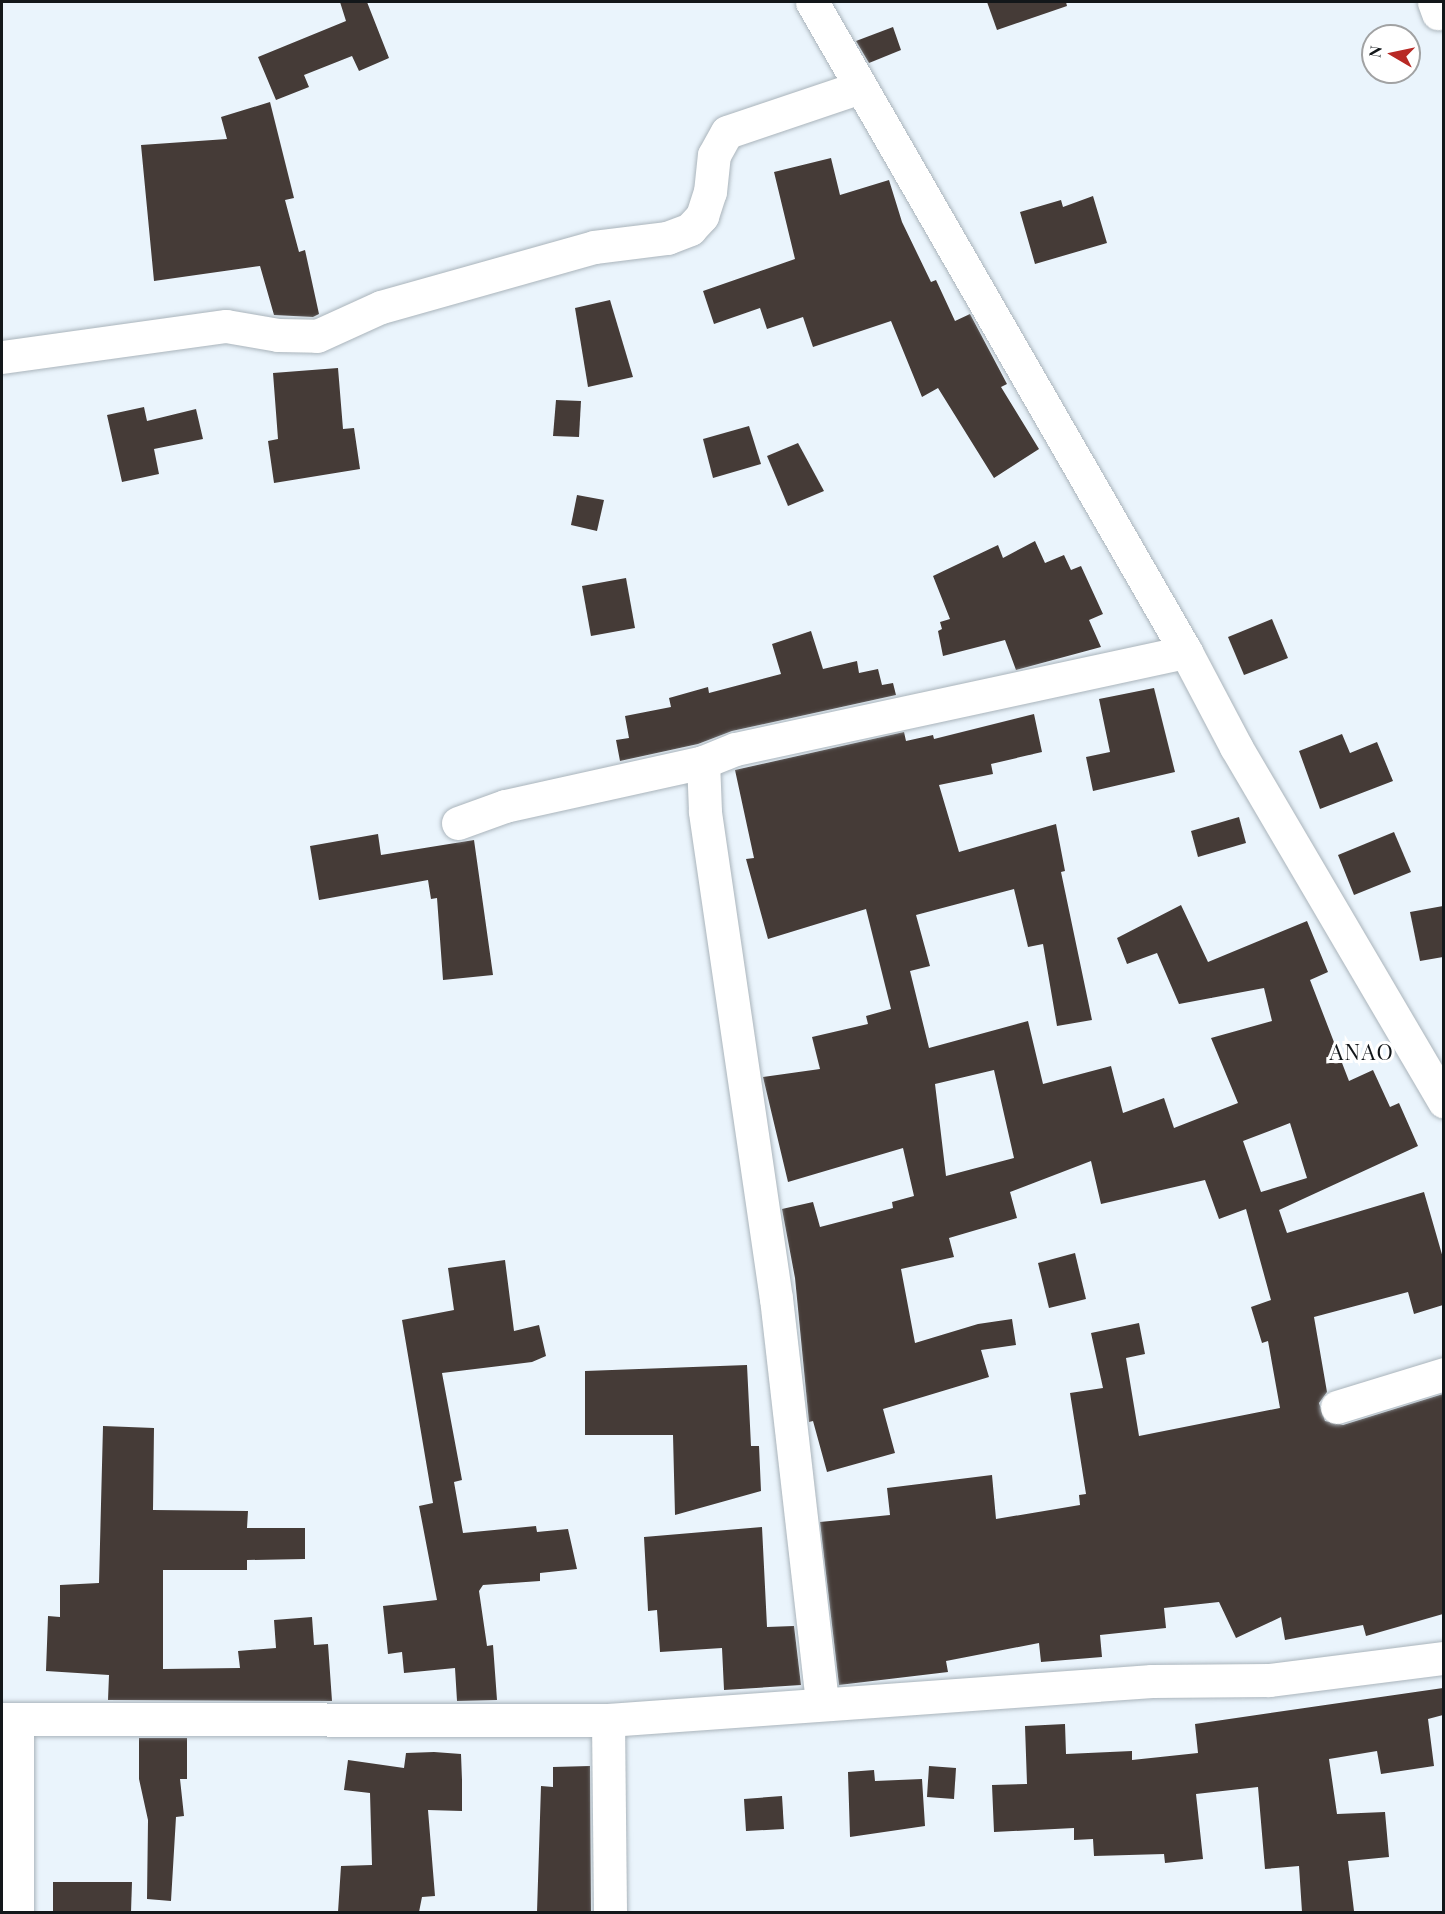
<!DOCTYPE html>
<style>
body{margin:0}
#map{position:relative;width:1445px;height:1914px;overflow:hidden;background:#eaf4fc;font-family:"Playfair Display",serif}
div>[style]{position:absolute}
.building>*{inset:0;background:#453b37}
.roads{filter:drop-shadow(0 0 2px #aab4bb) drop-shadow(0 0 2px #aab4bb)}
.minor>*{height:33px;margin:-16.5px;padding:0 16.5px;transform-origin:16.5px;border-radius:16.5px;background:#fff}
span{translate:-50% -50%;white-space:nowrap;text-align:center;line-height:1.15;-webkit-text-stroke:6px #fff;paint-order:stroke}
.quarter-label{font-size:22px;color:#13171a;letter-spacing:1.5px}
.frame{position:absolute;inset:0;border:3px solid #13171a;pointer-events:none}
.north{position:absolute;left:1361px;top:24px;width:60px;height:60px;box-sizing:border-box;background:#fff;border:2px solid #a1a2a3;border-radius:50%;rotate:279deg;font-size:16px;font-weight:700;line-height:24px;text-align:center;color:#13171a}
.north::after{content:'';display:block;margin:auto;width:21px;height:27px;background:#b82925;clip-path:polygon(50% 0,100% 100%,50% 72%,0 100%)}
</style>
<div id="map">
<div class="building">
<i style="clip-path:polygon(340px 2px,367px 2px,389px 58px,359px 71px,352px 56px,304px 75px,309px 87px,276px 100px,258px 57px,346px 21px)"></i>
<i style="clip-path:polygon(987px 2px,1066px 2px,1067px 6px,997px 30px)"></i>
<i style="clip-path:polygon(893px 27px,901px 50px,869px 63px,856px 41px)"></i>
<i style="clip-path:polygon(270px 102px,294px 198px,285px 200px,299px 252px,305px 250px,319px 314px,313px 317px,274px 315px,260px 266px,154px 281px,141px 145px,227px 139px,221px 117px)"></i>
<i style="clip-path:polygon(831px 158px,840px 195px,889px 180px,902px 222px,931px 282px,936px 280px,955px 321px,970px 314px,1007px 384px,1001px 387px,1039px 449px,994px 478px,938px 388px,922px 397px,891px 321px,813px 347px,803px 317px,767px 329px,760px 308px,714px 324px,703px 291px,795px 259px,774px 172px)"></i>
<i style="clip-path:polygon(1093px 196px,1107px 243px,1035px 264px,1020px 212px,1061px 200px,1063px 207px)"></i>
<i style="clip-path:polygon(610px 300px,633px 377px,588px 387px,575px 308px)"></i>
<i style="clip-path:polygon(338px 368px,343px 429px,354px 428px,360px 469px,274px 483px,268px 441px,278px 439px,273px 373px)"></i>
<i style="clip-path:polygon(556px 400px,581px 401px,579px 437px,553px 436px)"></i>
<i style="clip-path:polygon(144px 407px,147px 421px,196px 409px,203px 439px,154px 449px,159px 474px,122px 482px,107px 415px)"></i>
<i style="clip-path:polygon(749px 426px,761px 464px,713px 478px,703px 439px)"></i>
<i style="clip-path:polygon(798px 443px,824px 491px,788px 506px,767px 456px)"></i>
<i style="clip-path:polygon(577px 495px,604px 500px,597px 531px,571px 525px)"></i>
<i style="clip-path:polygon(1035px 541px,1045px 563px,1064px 555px,1071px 570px,1081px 566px,1103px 614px,1089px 620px,1101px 647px,1016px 670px,1005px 640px,943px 656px,938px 631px,942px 629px,940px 622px,950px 619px,933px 576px,998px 545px,1003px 558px)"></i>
<i style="clip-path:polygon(626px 578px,635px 628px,591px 636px,582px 586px)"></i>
<i style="clip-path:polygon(1272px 619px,1288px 658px,1244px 675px,1228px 637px)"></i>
<i style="clip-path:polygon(811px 631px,823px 669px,857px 661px,859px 673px,878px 669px,882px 685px,893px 683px,896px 695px,732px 731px,698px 744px,620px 761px,616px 740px,629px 738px,625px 716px,671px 707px,669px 698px,708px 687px,709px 693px,781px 674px,772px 644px)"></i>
<i style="clip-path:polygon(1154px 688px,1175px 772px,1093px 791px,1086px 757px,1110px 752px,1099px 699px)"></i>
<i style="clip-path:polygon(evenodd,1034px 714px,1042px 752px,991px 764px,993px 774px,939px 785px,959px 852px,1056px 824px,1065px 871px,1061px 872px,1092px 1020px,1057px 1026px,1043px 944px,1028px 947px,1014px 889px,916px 915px,930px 966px,910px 971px,929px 1048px,1028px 1021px,1043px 1084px,1111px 1066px,1123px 1113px,1164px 1098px,1174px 1128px,1238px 1103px,1211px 1038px,1272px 1021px,1264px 988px,1179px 1004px,1157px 953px,1127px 964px,1117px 938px,1181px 905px,1208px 962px,1307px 921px,1328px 972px,1310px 980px,1349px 1081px,1373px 1070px,1390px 1107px,1399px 1103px,1418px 1146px,1279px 1210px,1287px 1233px,1424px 1192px,1443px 1258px,1443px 1305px,1414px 1314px,1408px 1292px,1314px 1317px,1327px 1392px,1319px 1403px,1325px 1421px,1343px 1425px,1443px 1394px,1443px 1614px,1366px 1636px,1363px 1625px,1285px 1640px,1281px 1617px,1236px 1638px,1219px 1602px,1164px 1608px,1166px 1628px,1100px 1635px,1102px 1657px,1041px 1662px,1039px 1643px,946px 1661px,948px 1672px,839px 1685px,820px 1522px,890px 1515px,887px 1488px,992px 1475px,996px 1519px,1080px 1505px,1079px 1495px,1086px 1494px,1070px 1393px,1103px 1388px,1091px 1333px,1139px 1323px,1145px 1354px,1126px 1358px,1139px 1436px,1280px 1408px,1268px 1341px,1262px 1343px,1251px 1307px,1271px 1300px,1246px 1209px,1219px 1219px,1205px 1180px,1101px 1204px,1091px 1161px,1010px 1192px,1017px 1218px,949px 1238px,954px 1257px,901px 1269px,915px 1343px,978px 1324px,1012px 1319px,1016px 1345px,981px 1350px,989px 1377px,883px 1409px,895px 1453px,827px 1472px,813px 1421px,809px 1422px,795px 1278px,782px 1209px,813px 1202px,820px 1227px,893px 1208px,892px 1202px,914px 1196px,903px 1148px,788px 1182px,763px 1077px,820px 1069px,812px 1037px,868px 1024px,866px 1016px,891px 1009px,866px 909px,768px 939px,746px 859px,754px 858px,735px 770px,904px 732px,906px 741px,933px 735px,934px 739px,1034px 714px,994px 1070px,1014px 1158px,946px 1176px,935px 1084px,994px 1070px,1034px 714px,1290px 1123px,1307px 1178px,1261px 1192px,1243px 1141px,1290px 1123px)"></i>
<i style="clip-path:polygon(1342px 734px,1350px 753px,1377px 742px,1393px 781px,1320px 809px,1299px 751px)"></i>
<i style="clip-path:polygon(1239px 817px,1246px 843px,1198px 857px,1191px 831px)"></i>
<i style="clip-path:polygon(1394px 832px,1411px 872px,1354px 895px,1338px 855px)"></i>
<i style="clip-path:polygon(378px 834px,381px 855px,474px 840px,493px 975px,443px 980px,437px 898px,431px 899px,428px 880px,319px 900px,310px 846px)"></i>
<i style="clip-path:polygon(1443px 906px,1443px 957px,1420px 961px,1410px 912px)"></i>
<i style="clip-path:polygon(1075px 1253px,1086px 1299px,1049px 1308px,1038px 1263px)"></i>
<i style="clip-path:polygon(505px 1260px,514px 1331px,539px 1325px,546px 1356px,532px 1362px,442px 1373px,462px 1480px,454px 1482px,463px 1533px,536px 1526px,537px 1532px,568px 1529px,577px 1569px,540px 1573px,540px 1581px,483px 1585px,479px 1591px,487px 1646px,493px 1645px,497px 1700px,457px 1701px,455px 1668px,404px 1673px,402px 1652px,388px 1654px,383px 1606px,437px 1600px,419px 1506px,433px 1503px,402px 1320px,454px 1310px,448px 1268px)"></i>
<i style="clip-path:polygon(747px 1365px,751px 1446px,759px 1446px,761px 1491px,675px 1515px,673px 1435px,585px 1435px,585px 1371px)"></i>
<i style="clip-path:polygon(103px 1426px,154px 1428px,153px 1510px,248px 1511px,247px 1528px,305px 1528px,305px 1559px,247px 1560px,247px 1570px,163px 1570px,163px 1669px,240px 1668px,238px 1651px,276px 1648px,274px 1620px,312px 1617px,314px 1645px,328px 1644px,332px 1701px,108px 1700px,109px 1675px,46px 1671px,48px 1616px,60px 1617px,60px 1585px,99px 1583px)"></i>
<i style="clip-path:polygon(762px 1527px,767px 1627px,794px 1626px,801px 1685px,724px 1690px,722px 1648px,660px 1652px,657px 1610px,648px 1611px,644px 1537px)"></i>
<i style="clip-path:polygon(1443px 1688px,1443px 1715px,1428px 1719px,1434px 1766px,1381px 1774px,1377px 1751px,1329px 1759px,1337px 1814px,1385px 1812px,1389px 1857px,1348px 1861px,1354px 1911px,1302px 1912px,1299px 1866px,1265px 1869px,1258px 1787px,1196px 1794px,1203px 1859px,1165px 1863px,1164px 1854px,1094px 1856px,1093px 1839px,1074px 1840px,1074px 1828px,994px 1832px,992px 1785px,1027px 1784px,1025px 1726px,1065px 1724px,1066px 1754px,1132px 1751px,1132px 1760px,1198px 1753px,1195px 1724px)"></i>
<i style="clip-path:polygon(139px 1738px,187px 1738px,187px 1779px,180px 1779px,184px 1816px,176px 1817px,171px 1901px,147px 1899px,148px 1820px,139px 1779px)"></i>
<i style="clip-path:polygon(434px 1752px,461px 1754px,462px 1780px,462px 1811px,428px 1810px,435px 1896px,422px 1897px,419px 1912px,338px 1912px,341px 1866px,372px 1865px,370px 1793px,344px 1790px,348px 1760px,404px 1768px,406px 1753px)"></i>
<i style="clip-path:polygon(590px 1766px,591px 1912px,537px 1912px,541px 1786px,553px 1787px,553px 1767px)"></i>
<i style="clip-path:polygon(929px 1766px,956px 1768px,954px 1799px,927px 1797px)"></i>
<i style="clip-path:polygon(874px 1770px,875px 1781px,922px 1779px,925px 1826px,850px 1837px,848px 1772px)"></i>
<i style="clip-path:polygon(782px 1796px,784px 1829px,746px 1831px,744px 1799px)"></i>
<i style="clip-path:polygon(53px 1882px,132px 1882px,131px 1912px,53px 1912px)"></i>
</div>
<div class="roads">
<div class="minor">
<i style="left:812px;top:2px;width:750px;rotate:60.08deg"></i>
<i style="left:1186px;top:652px;width:107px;rotate:62.2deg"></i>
<i style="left:1236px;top:747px;width:411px;rotate:59.6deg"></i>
<i style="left:1434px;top:2px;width:12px;rotate:70deg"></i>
<i style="left:2px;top:357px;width:226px;rotate:-7.9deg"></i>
<i style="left:226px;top:326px;width:53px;rotate:9.8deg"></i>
<i style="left:278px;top:335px;width:39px;rotate:1deg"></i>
<i style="left:317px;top:336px;width:70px;rotate:-24.4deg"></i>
<i style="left:381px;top:307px;width:221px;rotate:-15.7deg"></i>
<i style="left:594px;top:247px;width:74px;rotate:-7deg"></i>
<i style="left:667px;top:238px;width:25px;rotate:-21deg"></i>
<i style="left:690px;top:229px;width:18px;rotate:-47deg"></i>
<i style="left:702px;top:216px;width:25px;rotate:-72deg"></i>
<i style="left:710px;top:192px;width:37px;rotate:-84deg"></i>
<i style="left:714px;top:155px;width:26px;rotate:-61deg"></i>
<i style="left:727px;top:132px;width:138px;rotate:-18.6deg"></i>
<i style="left:458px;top:823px;width:50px;rotate:-19.9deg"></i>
<i style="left:505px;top:806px;width:203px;rotate:-12.5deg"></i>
<i style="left:1337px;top:1407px;width:112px;rotate:-17.1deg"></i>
<i style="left:822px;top:1702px;width:406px;rotate:-96.5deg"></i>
<i style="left:776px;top:1299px;width:493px;rotate:-98.3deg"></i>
<i style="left:705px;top:811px;width:49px;rotate:-92.3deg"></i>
<i style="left:703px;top:762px;width:35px;rotate:-22deg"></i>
<i style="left:736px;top:749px;width:460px;rotate:-12.2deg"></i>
<i style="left:2px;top:1719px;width:606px;rotate:0.09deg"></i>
<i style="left:608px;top:1720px;width:545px;rotate:-4.1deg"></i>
<i style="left:1152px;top:1681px;width:117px;rotate:-0.5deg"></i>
<i style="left:1269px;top:1680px;width:176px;rotate:-7.2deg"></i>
<i style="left:17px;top:1719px;width:193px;rotate:90deg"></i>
<i style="left:608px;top:1720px;width:192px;rotate:89.4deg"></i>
</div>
</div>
<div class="quarter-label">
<span style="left:1362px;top:1052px">ANAO</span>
</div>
<div class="frame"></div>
<div class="north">N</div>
</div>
